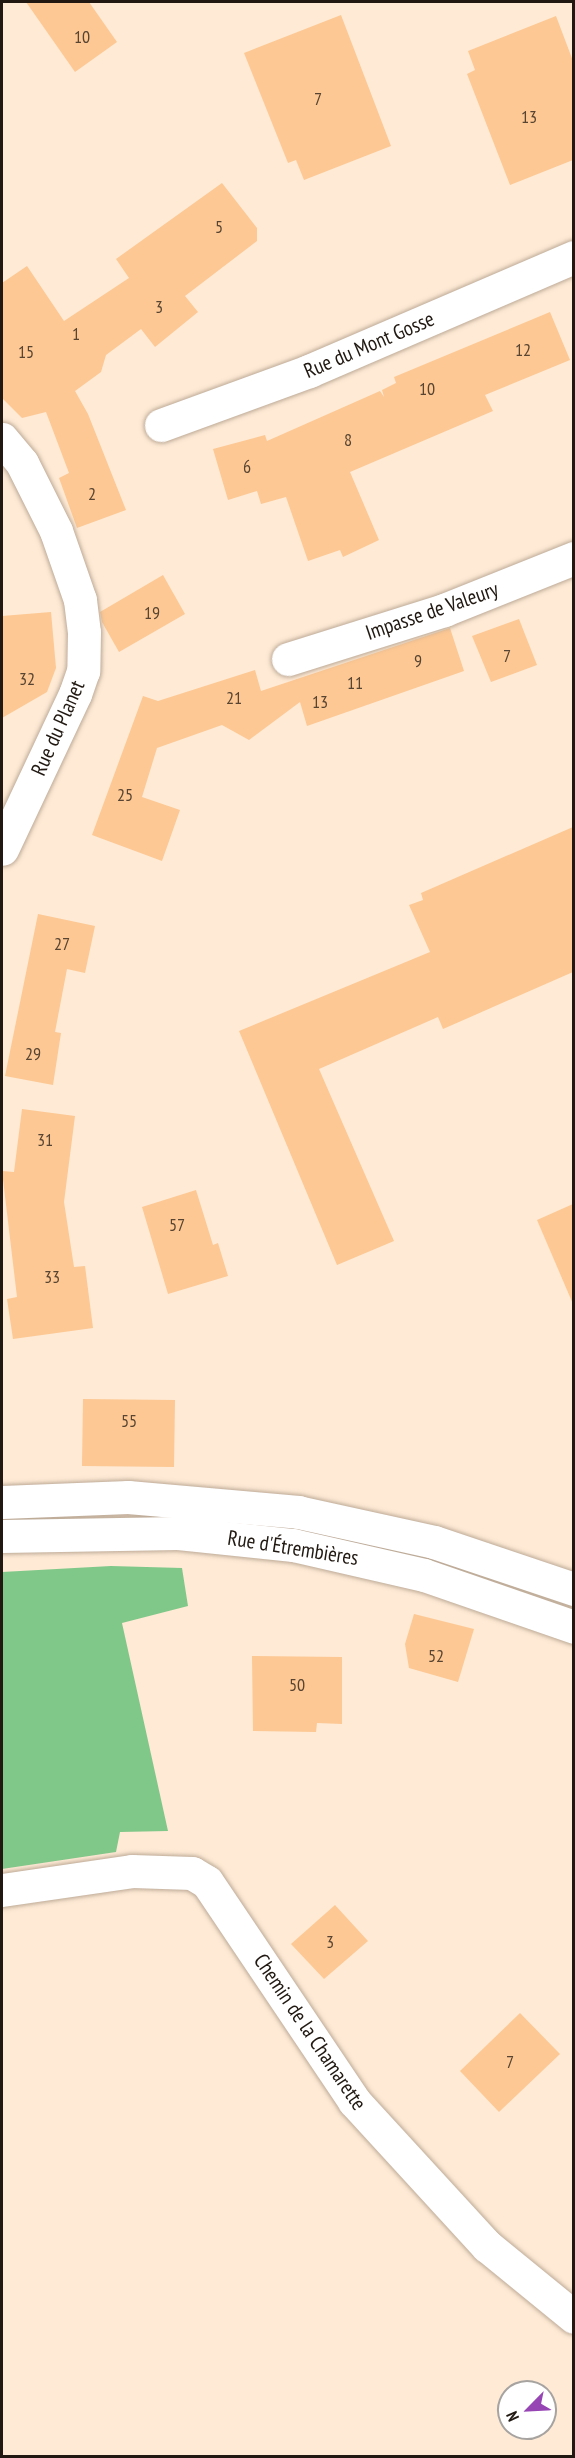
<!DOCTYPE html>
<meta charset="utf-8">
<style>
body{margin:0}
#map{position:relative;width:575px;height:2458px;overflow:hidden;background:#feead5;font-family:"PT Sans Narrow",sans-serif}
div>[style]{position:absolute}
.forest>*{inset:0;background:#80c88a}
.building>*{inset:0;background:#fdc893}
.roads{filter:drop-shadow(0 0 2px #bdaa97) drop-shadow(0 0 2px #bdaa97)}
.street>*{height:33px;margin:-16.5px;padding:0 16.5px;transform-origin:16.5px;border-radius:16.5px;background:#fff}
.secondary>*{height:33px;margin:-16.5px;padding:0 16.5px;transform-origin:16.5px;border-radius:16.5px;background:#fff}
span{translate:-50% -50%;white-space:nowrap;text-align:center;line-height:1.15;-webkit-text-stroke:4.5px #fff;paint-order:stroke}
.number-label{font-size:18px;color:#574432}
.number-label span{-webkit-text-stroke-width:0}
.street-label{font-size:21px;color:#201811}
.frame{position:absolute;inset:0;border:3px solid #201811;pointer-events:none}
.north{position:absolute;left:497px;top:2380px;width:60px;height:60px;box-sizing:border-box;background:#fff;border:2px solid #a6a3a0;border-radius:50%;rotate:246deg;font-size:16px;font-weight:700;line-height:24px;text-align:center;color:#201811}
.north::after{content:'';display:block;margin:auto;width:21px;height:27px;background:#9745b5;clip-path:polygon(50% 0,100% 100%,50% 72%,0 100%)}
</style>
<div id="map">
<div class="forest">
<i style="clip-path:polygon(111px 1566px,182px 1568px,188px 1606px,122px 1623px,168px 1831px,120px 1832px,116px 1852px,2px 1869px,2px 1572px)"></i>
</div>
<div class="building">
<i style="clip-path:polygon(26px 2px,89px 2px,117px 42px,75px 72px)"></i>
<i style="clip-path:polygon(341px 15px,391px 146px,304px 180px,296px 160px,288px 163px,244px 53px)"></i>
<i style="clip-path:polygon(556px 16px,573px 61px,573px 160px,510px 185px,467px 74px,475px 70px,468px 51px)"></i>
<i style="clip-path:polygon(222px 183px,257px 228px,257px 241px,185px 296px,198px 312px,155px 347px,141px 329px,106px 355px,101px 372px,75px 391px,88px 414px,126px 510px,77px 528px,59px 478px,69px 473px,46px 412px,22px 418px,2px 398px,2px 283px,27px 266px,64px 321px,129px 278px,116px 259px)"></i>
<i style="clip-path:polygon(550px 312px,570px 360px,485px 395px,493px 411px,350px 472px,379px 540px,343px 557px,340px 550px,308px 561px,286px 497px,261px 504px,257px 491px,228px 500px,213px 449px,265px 435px,267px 441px,380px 391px,384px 397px,382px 390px,396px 383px,394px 377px)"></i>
<i style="clip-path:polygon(163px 575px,185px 614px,119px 652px,102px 622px,100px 612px)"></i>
<i style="clip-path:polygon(51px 612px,56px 668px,47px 692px,2px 718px,2px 616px)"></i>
<i style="clip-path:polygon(519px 619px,537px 665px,491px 682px,472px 636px)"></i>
<i style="clip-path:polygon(450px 628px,464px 671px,307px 726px,300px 702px,249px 740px,222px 725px,157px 748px,142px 797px,180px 810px,162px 861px,92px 835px,143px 696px,158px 701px,255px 670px,261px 691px)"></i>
<i style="clip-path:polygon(573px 827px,573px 972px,443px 1029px,438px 1017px,319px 1069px,394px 1241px,337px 1265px,239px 1031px,430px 952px,409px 905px,423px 900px,421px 893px)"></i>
<i style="clip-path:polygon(38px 914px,95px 926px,85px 973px,67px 969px,55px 1032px,61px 1033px,53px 1085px,5px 1076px)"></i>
<i style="clip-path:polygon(22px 1109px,75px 1116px,64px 1202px,74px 1267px,85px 1266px,93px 1328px,13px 1339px,7px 1299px,17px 1297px,2px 1171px,14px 1172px)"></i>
<i style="clip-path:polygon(196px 1190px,213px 1245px,218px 1243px,228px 1276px,168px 1294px,142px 1207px)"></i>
<i style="clip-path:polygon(573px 1204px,573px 1304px,537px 1220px)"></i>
<i style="clip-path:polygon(83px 1399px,175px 1400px,174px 1467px,82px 1466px)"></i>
<i style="clip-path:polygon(414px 1614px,474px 1629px,458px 1682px,409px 1668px,405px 1644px)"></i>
<i style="clip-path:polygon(252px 1656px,342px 1657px,342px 1724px,317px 1723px,316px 1732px,253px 1731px)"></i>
<i style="clip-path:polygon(335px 1905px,368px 1941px,324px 1979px,291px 1944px)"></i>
<i style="clip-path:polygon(520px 2013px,560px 2054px,499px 2112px,460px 2071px)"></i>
</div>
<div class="roads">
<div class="street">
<i style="left:161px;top:425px;width:158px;rotate:-20deg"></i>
<i style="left:309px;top:371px;width:288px;rotate:-23.3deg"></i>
<i style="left:2px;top:439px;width:31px;rotate:50deg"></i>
<i style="left:22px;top:463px;width:76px;rotate:63.4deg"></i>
<i style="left:56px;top:531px;width:73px;rotate:70.8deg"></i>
<i style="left:80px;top:600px;width:32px;rotate:83deg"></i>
<i style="left:84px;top:632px;width:39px;rotate:91deg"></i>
<i style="left:83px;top:671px;width:24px;rotate:109deg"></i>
<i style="left:75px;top:694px;width:171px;rotate:115.2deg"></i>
<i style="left:288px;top:659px;width:164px;rotate:-17.4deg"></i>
<i style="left:444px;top:610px;width:140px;rotate:-21.8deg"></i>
<i style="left:2px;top:1890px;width:131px;rotate:-8.3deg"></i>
<i style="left:132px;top:1871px;width:60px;rotate:1.9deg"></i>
<i style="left:192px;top:1873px;width:17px;rotate:31deg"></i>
<i style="left:207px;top:1882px;width:264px;rotate:56.1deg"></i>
<i style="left:354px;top:2101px;width:197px;rotate:47.5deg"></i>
<i style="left:487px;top:2246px;width:112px;rotate:39.2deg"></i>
</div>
<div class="secondary">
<i style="left:2px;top:1502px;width:126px;rotate:-2.3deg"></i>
<i style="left:128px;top:1497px;width:171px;rotate:5deg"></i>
<i style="left:298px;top:1512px;width:139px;rotate:12.4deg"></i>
<i style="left:434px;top:1542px;width:148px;rotate:18.6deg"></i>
<i style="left:2px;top:1536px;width:176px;rotate:-1deg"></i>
<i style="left:178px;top:1533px;width:116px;rotate:6deg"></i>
<i style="left:293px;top:1545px;width:134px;rotate:12.9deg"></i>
<i style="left:424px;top:1575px;width:159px;rotate:19.1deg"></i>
</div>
</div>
<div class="number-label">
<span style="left:82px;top:37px">10</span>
<span style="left:318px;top:99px">7</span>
<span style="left:529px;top:117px">13</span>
<span style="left:219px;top:227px">5</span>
<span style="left:159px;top:307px">3</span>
<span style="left:76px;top:334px">1</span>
<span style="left:523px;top:350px">12</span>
<span style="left:26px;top:352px">15</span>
<span style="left:427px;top:389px">10</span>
<span style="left:348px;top:440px">8</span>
<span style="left:247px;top:467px">6</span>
<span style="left:92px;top:494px">2</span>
<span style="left:152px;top:613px">19</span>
<span style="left:507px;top:656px">7</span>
<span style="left:418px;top:661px">9</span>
<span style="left:27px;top:679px">32</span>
<span style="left:355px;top:683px">11</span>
<span style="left:234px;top:698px">21</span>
<span style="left:320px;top:702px">13</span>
<span style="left:125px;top:795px">25</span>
<span style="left:62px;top:944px">27</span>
<span style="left:33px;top:1054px">29</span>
<span style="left:45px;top:1140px">31</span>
<span style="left:177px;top:1225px">57</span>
<span style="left:52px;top:1277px">33</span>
<span style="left:129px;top:1421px">55</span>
<span style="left:436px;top:1656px">52</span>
<span style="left:297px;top:1685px">50</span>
<span style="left:330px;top:1942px">3</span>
<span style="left:510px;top:2062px">7</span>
</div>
<div class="street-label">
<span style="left:369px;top:345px;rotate:-23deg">Rue du Mont Gosse</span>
<span style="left:432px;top:611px;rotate:-19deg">Impasse de Valeury</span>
<span style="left:58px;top:728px;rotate:-66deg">Rue du Planet</span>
<span style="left:293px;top:1548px;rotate:9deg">Rue d'Étrembières</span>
<span style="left:310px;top:2032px;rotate:56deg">Chemin de la Chamarette</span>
</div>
<div class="frame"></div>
<div class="north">N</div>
</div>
